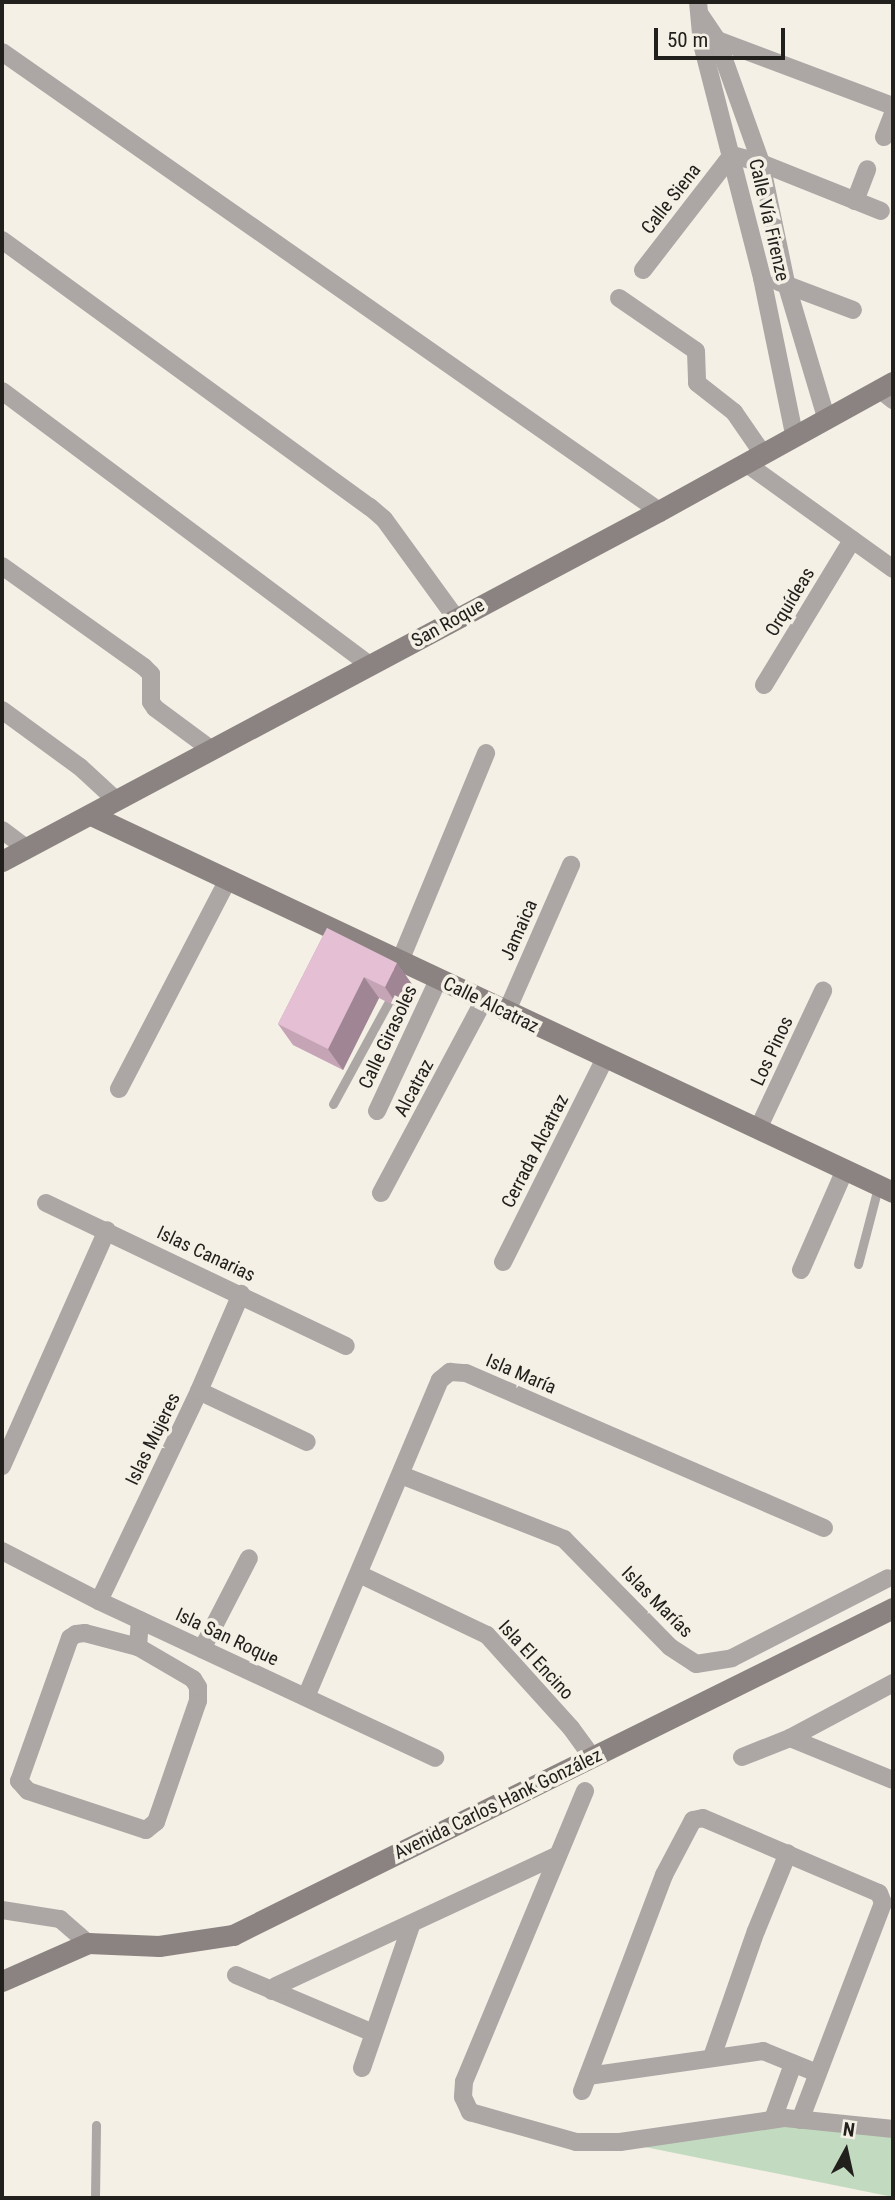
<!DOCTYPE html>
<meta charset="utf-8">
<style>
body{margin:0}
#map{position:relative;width:895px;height:2200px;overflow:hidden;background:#f4f0e5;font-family:"Roboto Condensed",sans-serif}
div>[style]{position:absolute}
.green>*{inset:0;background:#c2dbc0}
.lane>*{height:9px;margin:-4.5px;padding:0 4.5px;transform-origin:4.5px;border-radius:4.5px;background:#aca6a5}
.street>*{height:18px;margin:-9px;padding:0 9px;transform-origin:9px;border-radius:9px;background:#aca6a5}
.secondary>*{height:21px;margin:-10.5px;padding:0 10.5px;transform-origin:10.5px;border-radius:10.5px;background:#8b8381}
.wall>*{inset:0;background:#c5a4b6}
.shaded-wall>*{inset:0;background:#a08694}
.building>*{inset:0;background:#e5bfd4}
span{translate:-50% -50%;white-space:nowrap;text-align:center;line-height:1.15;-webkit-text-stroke:7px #f4f0e5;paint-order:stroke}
.street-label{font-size:19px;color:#22201d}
.frame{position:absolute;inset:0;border:4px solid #22201d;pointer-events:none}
.north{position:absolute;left:811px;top:2116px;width:70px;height:70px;-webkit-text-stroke:5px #f4f0e5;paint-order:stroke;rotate:8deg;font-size:19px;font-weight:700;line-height:28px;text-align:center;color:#22201d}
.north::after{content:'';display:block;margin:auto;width:24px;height:32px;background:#22201d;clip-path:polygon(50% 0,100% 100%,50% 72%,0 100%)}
.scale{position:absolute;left:654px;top:28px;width:131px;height:32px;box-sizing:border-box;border:4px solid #22201d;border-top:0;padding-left:9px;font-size:21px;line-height:24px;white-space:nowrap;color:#22201d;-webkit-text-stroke:5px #f4f0e5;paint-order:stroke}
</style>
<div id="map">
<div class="green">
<i style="clip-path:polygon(800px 2120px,893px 2129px,893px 2197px,620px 2142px)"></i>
</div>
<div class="lane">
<i style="left:333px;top:1104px;width:115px;rotate:-61.4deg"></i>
<i style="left:858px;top:1264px;width:80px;rotate:-75.4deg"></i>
<i style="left:95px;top:2198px;width:73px;rotate:-89.2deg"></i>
</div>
<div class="street">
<i style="left:698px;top:2px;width:42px;rotate:84.6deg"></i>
<i style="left:702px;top:44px;width:242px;rotate:75.6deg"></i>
<i style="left:762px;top:278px;width:159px;rotate:78.4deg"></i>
<i style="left:701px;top:16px;width:29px;rotate:56deg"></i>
<i style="left:717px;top:40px;width:131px;rotate:70.3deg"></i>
<i style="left:761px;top:163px;width:123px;rotate:78.2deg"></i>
<i style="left:786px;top:283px;width:140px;rotate:73.4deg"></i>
<i style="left:712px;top:42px;width:5px;rotate:-22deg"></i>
<i style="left:717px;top:40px;width:188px;rotate:20.6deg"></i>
<i style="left:2px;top:52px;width:801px;rotate:34.94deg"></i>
<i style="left:884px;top:137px;width:25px;rotate:-69deg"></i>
<i style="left:855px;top:201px;width:34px;rotate:-69deg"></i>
<i style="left:2px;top:240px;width:455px;rotate:36deg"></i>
<i style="left:370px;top:507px;width:18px;rotate:41deg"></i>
<i style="left:384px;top:519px;width:122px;rotate:54deg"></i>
<i style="left:643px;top:270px;width:145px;rotate:-52.3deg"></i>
<i style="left:732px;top:155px;width:30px;rotate:15deg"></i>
<i style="left:761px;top:163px;width:129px;rotate:21.8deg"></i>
<i style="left:779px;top:282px;width:79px;rotate:20.7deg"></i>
<i style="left:619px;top:298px;width:93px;rotate:34.5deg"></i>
<i style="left:696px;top:351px;width:32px;rotate:88deg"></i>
<i style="left:697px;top:383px;width:47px;rotate:38.1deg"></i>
<i style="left:734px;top:412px;width:51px;rotate:55.4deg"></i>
<i style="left:879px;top:389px;width:18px;rotate:38deg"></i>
<i style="left:2px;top:391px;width:460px;rotate:36.7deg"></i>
<i style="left:747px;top:464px;width:180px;rotate:35.7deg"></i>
<i style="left:2px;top:566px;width:174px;rotate:35.4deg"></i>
<i style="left:144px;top:667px;width:10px;rotate:45deg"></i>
<i style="left:151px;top:674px;width:28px;rotate:90deg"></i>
<i style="left:151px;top:702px;width:7px;rotate:56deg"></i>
<i style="left:155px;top:708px;width:71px;rotate:36.4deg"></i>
<i style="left:764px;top:685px;width:170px;rotate:-58.7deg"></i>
<i style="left:2px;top:710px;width:97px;rotate:36.2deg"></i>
<i style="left:80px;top:767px;width:50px;rotate:42.6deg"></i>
<i style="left:2px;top:830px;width:30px;rotate:37deg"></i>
<i style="left:400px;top:961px;width:225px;rotate:-67.5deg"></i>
<i style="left:506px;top:1013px;width:162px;rotate:-66.3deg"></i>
<i style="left:119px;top:1089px;width:236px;rotate:-62.5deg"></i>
<i style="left:377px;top:1111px;width:145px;rotate:-65deg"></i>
<i style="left:758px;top:1129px;width:153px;rotate:-64.8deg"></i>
<i style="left:381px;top:1193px;width:217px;rotate:-61.9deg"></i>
<i style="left:46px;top:1203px;width:332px;rotate:25.5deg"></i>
<i style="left:503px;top:1262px;width:228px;rotate:-63.4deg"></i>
<i style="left:801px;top:1270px;width:109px;rotate:-66.3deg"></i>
<i style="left:199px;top:1391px;width:119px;rotate:25.3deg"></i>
<i style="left:2px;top:1466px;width:258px;rotate:-66deg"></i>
<i style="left:401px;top:1475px;width:175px;rotate:21.4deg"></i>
<i style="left:564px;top:1539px;width:151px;rotate:45.5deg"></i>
<i style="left:670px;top:1647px;width:31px;rotate:33deg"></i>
<i style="left:696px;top:1664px;width:36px;rotate:-9deg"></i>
<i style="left:732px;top:1658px;width:175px;rotate:-27.1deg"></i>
<i style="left:2px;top:1551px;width:109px;rotate:27.3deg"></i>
<i style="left:99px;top:1601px;width:371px;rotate:25deg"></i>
<i style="left:359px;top:1574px;width:142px;rotate:25.5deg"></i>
<i style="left:487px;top:1635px;width:125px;rotate:47.9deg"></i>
<i style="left:571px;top:1728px;width:36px;rotate:54deg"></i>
<i style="left:99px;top:1601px;width:233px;rotate:-64.5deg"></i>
<i style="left:199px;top:1391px;width:106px;rotate:-66.6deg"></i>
<i style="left:138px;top:1647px;width:55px;rotate:-165.2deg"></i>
<i style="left:85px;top:1633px;width:9px;rotate:174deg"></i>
<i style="left:76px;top:1634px;width:7px;rotate:146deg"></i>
<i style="left:70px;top:1638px;width:152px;rotate:109.6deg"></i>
<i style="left:19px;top:1781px;width:13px;rotate:48deg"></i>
<i style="left:28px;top:1791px;width:124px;rotate:18.3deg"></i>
<i style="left:146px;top:1830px;width:13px;rotate:-39deg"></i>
<i style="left:156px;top:1822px;width:128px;rotate:-70.9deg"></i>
<i style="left:198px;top:1701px;width:14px;rotate:-90deg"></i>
<i style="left:198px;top:1687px;width:9px;rotate:-122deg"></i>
<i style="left:193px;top:1679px;width:64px;rotate:-149.8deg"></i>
<i style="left:138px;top:1647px;width:27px;rotate:-86deg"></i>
<i style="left:202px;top:1649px;width:102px;rotate:-62.7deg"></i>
<i style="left:306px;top:1697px;width:344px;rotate:-67.1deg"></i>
<i style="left:440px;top:1380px;width:13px;rotate:-39deg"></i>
<i style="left:450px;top:1372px;width:16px;rotate:4deg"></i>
<i style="left:466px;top:1373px;width:390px;rotate:23.4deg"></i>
<i style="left:790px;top:1738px;width:111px;rotate:22.2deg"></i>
<i style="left:742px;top:1757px;width:52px;rotate:-21.6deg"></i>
<i style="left:790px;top:1738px;width:117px;rotate:-28.1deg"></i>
<i style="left:585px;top:1791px;width:315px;rotate:112.6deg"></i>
<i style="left:464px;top:2082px;width:15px;rotate:94deg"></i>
<i style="left:463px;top:2097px;width:17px;rotate:65deg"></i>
<i style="left:470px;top:2112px;width:110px;rotate:15.8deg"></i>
<i style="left:576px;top:2142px;width:44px"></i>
<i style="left:620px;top:2142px;width:167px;rotate:-8.3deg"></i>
<i style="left:785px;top:2118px;width:109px;rotate:5.8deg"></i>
<i style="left:2px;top:1910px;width:59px;rotate:8.8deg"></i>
<i style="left:60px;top:1919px;width:37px;rotate:41deg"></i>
<i style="left:236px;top:1975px;width:149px;rotate:22.9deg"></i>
<i style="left:272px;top:1991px;width:6px;rotate:-51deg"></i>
<i style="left:276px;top:1986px;width:309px;rotate:-24.9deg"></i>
<i style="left:712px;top:2057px;width:133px;rotate:-70.8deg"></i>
<i style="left:756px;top:1931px;width:84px;rotate:-67.7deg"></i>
<i style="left:362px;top:2068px;width:150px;rotate:-71deg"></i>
<i style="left:588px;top:2076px;width:177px;rotate:-8.1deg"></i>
<i style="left:763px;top:2051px;width:58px;rotate:22.2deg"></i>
<i style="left:582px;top:2091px;width:231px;rotate:-69.2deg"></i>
<i style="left:664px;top:1875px;width:62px;rotate:-62.2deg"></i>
<i style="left:693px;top:1820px;width:10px;rotate:-11deg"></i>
<i style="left:703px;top:1818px;width:191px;rotate:23.1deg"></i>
<i style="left:879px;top:1893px;width:11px;rotate:68deg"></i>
<i style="left:883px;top:1903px;width:232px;rotate:110.9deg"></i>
<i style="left:773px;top:2119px;width:59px;rotate:-70deg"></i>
</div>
<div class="secondary">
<i style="left:91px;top:815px;width:886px;rotate:25.18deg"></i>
<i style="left:2px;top:861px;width:744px;rotate:-28.05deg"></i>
<i style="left:659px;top:511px;width:267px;rotate:-28.9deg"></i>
<i style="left:2px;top:1981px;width:94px;rotate:-23.8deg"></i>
<i style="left:88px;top:1943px;width:71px;rotate:2.4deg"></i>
<i style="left:159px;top:1946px;width:75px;rotate:-8.5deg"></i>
<i style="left:233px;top:1935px;width:737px;rotate:-26.36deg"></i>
</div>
<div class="wall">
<i style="clip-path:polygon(327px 928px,412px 984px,399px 1008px,379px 998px,343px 1070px,293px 1045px,278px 1024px)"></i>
</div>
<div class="shaded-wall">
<i style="clip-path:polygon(397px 963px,412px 984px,399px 1008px,385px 987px)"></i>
<i style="clip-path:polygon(364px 977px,379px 998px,343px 1070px,328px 1049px)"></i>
</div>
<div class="building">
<i style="clip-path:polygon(327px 928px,397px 963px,385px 987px,364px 977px,328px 1049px,278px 1024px)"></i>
</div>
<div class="street-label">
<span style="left:671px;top:199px;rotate:-52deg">Calle Siena</span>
<span style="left:769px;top:220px;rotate:77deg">Calle Vía Firenze</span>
<span style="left:790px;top:602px;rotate:-59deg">Orquídeas</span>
<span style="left:448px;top:623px;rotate:-29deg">San Roque</span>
<span style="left:519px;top:930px;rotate:-66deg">Jamaica</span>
<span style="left:491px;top:1005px;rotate:26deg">Calle Alcatraz</span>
<span style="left:388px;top:1037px;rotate:-65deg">Calle Girasoles</span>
<span style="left:772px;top:1051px;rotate:-65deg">Los Pinos</span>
<span style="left:414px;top:1088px;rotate:-62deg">Alcatraz</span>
<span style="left:535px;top:1151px;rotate:-63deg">Cerrada Alcatraz</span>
<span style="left:206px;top:1254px;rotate:25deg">Islas Canarias</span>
<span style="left:521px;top:1374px;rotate:23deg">Isla María</span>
<span style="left:153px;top:1439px;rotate:-64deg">Islas Mujeres</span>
<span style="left:657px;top:1602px;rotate:45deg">Islas Marías</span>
<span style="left:227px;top:1637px;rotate:25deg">Isla San Roque</span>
<span style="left:536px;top:1660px;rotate:47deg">Isla El Encino</span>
<span style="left:498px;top:1804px;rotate:-26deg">Avenida Carlos Hank González</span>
</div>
<div class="frame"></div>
<div class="north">N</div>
<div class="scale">50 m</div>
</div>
